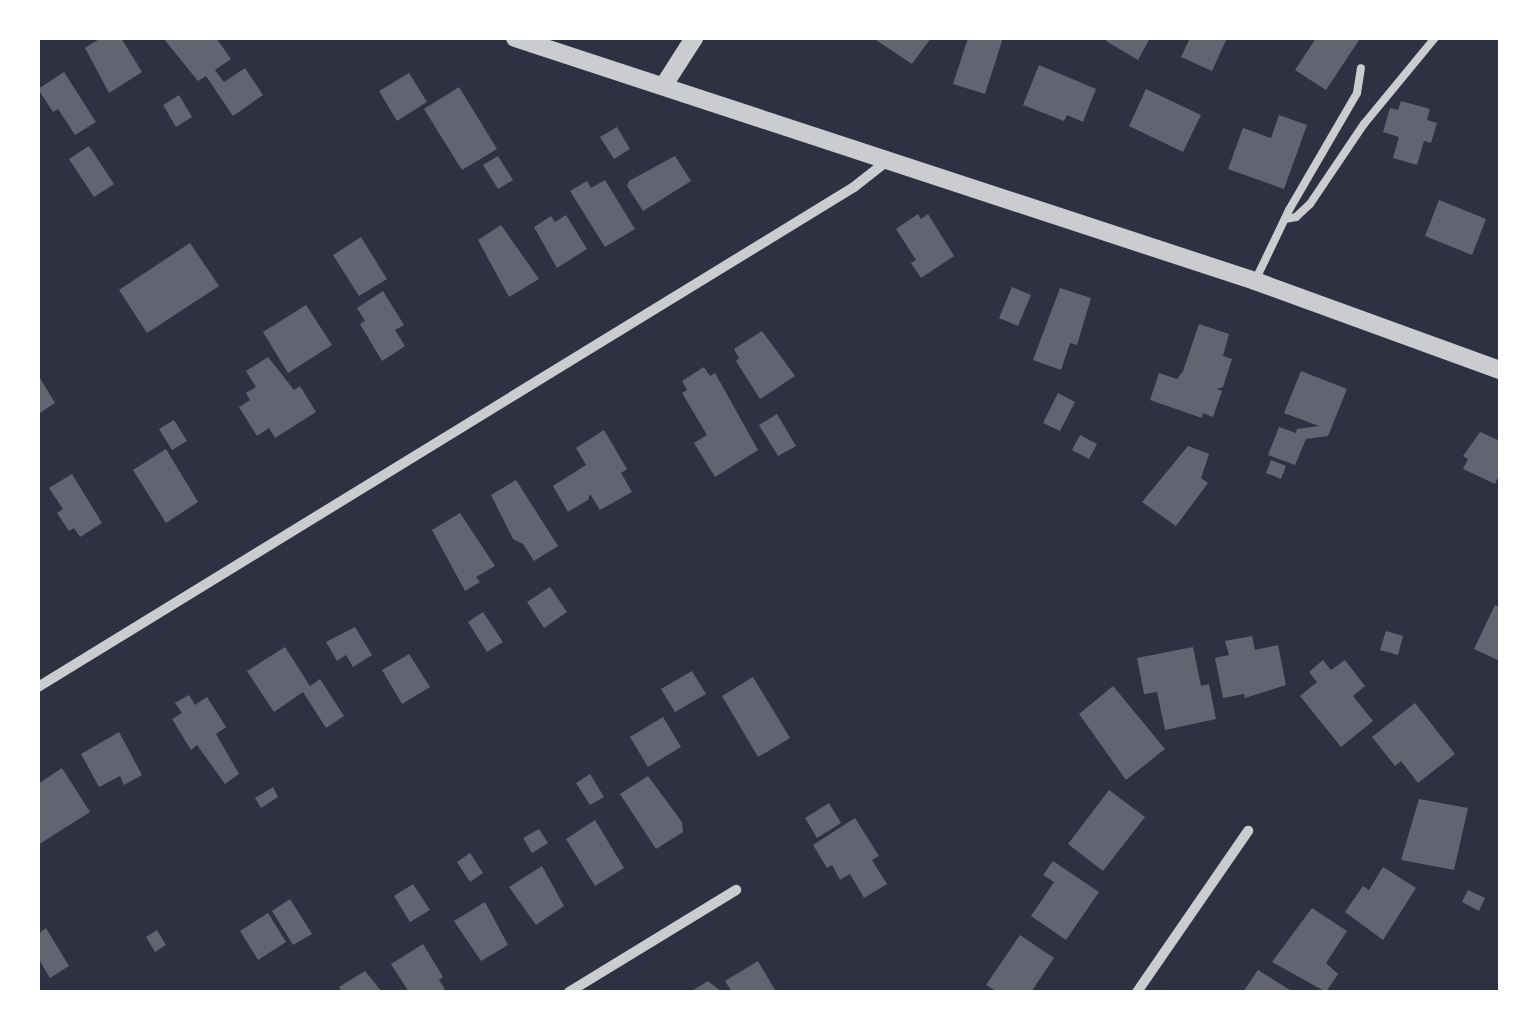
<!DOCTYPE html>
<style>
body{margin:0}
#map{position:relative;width:1538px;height:1030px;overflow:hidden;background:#2d3142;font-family:Roboto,sans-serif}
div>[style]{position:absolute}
.building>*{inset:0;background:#626471}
.service>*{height:8px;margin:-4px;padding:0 4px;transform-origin:4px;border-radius:4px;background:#caccd0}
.minor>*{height:10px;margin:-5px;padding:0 5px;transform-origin:5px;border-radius:5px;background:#caccd0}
.tertiary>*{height:18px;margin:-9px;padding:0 9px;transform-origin:9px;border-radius:9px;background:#caccd0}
span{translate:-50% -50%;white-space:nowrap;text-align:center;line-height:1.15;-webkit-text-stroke:10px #fff;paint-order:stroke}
.frame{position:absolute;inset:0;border:40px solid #fff;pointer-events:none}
</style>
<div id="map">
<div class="building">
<i style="clip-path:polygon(101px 38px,121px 38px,142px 72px,109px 93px,85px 48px)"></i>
<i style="clip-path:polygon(163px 38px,216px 38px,231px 59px,215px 70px,224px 82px,245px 68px,263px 95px,233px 116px,206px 76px,198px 81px)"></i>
<i style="clip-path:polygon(873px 38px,931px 38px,912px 64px)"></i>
<i style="clip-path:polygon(968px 38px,1003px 38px,985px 94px,953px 84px)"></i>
<i style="clip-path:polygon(1108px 38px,1150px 38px,1138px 60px,1106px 41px)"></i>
<i style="clip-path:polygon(1190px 38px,1227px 38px,1212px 71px,1181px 57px)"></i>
<i style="clip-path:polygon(1316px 38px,1359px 40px,1326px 90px,1295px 70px)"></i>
<i style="clip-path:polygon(1039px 65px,1096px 89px,1083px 122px,1067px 115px,1064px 121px,1023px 105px)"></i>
<i style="clip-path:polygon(64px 72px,96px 122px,75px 135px,58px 109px,53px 112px,38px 89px)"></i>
<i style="clip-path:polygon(409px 73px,427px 102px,397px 121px,379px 91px)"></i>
<i style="clip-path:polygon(459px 87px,497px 149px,462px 170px,424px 109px)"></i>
<i style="clip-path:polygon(1146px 89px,1201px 115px,1183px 152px,1129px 126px)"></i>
<i style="clip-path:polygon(179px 95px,192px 117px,176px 127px,163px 105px)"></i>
<i style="clip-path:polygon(1401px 101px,1430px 109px,1427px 120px,1437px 123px,1431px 143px,1424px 141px,1417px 165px,1393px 158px,1399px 137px,1383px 132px,1390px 108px,1398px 110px)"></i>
<i style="clip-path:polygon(1279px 115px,1307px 125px,1284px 189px,1228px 169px,1243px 128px,1271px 138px)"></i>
<i style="clip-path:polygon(617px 127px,630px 149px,614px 159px,600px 137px)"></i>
<i style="clip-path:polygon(89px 146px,114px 184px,94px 197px,69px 159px)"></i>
<i style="clip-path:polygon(498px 156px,513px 180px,498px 189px,483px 165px)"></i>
<i style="clip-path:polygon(675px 156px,691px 181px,643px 211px,627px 186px,629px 181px)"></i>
<i style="clip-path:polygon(605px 180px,635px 229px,605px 247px,570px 191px,587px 181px,591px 188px)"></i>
<i style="clip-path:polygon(1439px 200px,1486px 219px,1472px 255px,1425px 236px)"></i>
<i style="clip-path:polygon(918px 214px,921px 219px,928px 214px,954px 256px,921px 278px,911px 263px,916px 260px,896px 229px)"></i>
<i style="clip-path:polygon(566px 215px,587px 249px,557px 268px,534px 227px,551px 216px,555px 222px)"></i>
<i style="clip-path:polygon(501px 225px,539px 279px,509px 297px,478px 240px)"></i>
<i style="clip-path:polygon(361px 237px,387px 279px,359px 296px,333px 255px)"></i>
<i style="clip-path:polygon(190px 243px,219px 286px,147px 333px,119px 290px)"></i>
<i style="clip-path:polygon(1012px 287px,1031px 295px,1018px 326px,999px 318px)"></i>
<i style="clip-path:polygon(1060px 288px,1091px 298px,1077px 345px,1070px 343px,1061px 370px,1033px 360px)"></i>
<i style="clip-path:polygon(383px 291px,404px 325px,395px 330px,405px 346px,382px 361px,360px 324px,365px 321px,357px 308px)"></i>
<i style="clip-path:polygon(306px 305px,332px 345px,288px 373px,263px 332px)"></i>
<i style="clip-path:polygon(1199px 324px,1229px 334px,1223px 356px,1232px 359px,1223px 387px,1217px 389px,1222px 391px,1213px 417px,1203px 413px,1202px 418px,1150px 400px,1159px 373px,1177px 379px,1183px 371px)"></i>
<i style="clip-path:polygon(762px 331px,795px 376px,760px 399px,736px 361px,739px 358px,734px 349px)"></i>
<i style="clip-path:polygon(268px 357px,294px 390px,300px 386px,316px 412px,275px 438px,269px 428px,257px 436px,239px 407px,250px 400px,246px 393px,256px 387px,246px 371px)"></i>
<i style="clip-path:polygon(704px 367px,710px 376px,715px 373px,758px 450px,715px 477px,694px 443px,707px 435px,682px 393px,687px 390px,682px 381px)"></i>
<i style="clip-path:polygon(1301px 371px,1347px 389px,1328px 436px,1306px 439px,1295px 465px,1268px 455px,1279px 427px,1296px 433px,1297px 429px,1319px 426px,1284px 413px)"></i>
<i style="clip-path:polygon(38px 375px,55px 403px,38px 414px)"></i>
<i style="clip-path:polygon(1058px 393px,1075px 402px,1060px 431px,1043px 423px)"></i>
<i style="clip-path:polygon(777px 414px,796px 446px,778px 456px,759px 425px)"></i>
<i style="clip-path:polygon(174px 420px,187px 441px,172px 450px,159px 429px)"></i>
<i style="clip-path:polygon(604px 430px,627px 469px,621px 473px,632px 492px,600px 510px,590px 494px,588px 500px,568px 512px,553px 486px,586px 465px,576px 448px)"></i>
<i style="clip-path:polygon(1480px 432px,1500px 441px,1500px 473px,1495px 484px,1463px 469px,1468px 459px,1463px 456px)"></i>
<i style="clip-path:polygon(1080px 435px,1097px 444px,1089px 459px,1072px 450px)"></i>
<i style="clip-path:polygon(1188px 446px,1209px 454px,1201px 478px,1208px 483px,1176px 526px,1142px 502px)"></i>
<i style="clip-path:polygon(166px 449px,198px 502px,166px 523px,133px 470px)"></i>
<i style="clip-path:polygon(1271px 460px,1286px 466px,1281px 479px,1266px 473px)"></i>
<i style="clip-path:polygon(72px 474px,102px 523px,80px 537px,74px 528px,69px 531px,57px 513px,63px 509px,49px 488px)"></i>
<i style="clip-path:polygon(516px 480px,558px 546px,534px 561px,523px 544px,513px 539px,491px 495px)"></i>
<i style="clip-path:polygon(460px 513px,495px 566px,476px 577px,480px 582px,465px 591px,432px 530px)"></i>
<i style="clip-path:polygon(550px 587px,567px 612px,544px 628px,527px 602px)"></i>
<i style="clip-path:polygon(1495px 605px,1500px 608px,1500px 661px,1474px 649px)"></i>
<i style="clip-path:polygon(483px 612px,503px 642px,487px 652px,468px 622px)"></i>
<i style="clip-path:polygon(355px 627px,372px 655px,353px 667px,346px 655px,337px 661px,326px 642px)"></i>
<i style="clip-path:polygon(1386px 631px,1403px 636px,1398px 655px,1380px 650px)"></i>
<i style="clip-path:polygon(1252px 636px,1255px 650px,1278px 645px,1286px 685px,1245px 698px,1244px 694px,1223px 698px,1215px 658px,1229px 655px,1225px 641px)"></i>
<i style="clip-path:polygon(285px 647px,310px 686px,320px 679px,344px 716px,326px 728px,303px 692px,274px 712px,247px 671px)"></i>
<i style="clip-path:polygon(1193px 647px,1201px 686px,1209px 684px,1216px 719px,1165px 730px,1157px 692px,1144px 694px,1137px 658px)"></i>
<i style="clip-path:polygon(409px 654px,430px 687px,402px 704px,382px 670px)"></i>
<i style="clip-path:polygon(1323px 660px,1331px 670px,1345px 660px,1365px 686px,1353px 696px,1373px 721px,1341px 747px,1300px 696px,1317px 682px,1309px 672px)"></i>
<i style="clip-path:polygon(692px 671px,706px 694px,675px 712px,661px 689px)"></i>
<i style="clip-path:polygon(753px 677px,790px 738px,758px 757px,722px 696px)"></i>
<i style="clip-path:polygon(1113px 686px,1165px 749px,1126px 780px,1079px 714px)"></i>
<i style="clip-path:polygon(189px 695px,195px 705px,207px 697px,226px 727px,216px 734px,239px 774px,225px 784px,197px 745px,191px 750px,172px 719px,182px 713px,175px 703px)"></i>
<i style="clip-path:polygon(1415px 703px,1455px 754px,1418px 783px,1401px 761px,1395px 766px,1372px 737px)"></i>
<i style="clip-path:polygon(663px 717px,681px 747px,648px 767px,630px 737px)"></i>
<i style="clip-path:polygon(119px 732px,142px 775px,124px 785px,120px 776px,99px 787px,81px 754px)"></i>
<i style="clip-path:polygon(62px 768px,90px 812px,38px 845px,38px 784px)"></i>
<i style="clip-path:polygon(590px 774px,604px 797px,590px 805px,576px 783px)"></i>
<i style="clip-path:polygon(648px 776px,682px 822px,683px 832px,656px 849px,620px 794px)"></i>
<i style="clip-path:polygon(273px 787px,278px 797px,261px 808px,255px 798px)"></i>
<i style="clip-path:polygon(1109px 790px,1145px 817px,1103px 871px,1068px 844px)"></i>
<i style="clip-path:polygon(1419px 799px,1468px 808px,1454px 870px,1401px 860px)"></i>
<i style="clip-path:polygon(829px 803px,841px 823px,817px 838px,805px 818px)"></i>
<i style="clip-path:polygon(855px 818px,879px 856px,872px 860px,887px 884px,864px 898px,850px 874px,840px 880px,832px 865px,827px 868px,813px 845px)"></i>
<i style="clip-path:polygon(595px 820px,624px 868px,595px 886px,566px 839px)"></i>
<i style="clip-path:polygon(539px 829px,548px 843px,532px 853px,523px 838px)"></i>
<i style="clip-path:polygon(470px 853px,483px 873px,470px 882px,457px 862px)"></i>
<i style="clip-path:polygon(1053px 861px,1099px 892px,1066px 940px,1031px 916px,1054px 882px,1043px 875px)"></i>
<i style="clip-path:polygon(542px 866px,564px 906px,536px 925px,509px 887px)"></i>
<i style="clip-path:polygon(1383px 867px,1416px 888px,1383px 940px,1345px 912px,1363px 886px,1369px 890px)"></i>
<i style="clip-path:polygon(413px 884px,430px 910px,410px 922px,394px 896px)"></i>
<i style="clip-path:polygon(1468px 890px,1485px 898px,1479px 911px,1462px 902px)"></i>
<i style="clip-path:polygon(290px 899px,312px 934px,293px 945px,272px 911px)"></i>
<i style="clip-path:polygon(485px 902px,508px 945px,481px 961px,454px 921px)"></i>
<i style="clip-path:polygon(1312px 908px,1347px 931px,1326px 963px,1338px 974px,1326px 992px,1272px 962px)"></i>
<i style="clip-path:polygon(268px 913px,286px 942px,258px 960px,240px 931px)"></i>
<i style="clip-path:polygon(46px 928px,69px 966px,50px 978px,38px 958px,38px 934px)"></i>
<i style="clip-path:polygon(157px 930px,166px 945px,155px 952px,146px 937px)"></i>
<i style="clip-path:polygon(1020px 935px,1054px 958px,1031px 992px,998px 992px,986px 985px)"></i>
<i style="clip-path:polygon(423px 944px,443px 977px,439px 980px,445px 989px,439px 992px,409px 992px,391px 964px)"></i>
<i style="clip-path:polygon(758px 961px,775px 990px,732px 992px,725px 981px)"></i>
<i style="clip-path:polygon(1258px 970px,1293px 992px,1243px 992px)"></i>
<i style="clip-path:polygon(365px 971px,382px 992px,342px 992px,339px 987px)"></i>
<i style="clip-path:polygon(708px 981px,722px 992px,690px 992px)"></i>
</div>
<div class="service">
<i style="left:1285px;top:219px;width:11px;rotate:-10deg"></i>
<i style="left:1296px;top:217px;width:19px;rotate:-43deg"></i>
<i style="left:1310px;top:204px;width:97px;rotate:-56deg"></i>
<i style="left:1364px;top:124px;width:112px;rotate:-50.5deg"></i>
<i style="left:1255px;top:281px;width:79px;rotate:-64.4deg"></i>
<i style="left:1289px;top:210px;width:135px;rotate:-59.8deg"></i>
<i style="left:1357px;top:93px;width:25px;rotate:-81deg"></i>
</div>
<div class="minor">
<i style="left:38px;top:687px;width:957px;rotate:-31.5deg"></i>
<i style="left:854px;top:187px;width:42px;rotate:-38.2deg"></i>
<i style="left:569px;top:992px;width:196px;rotate:-31.4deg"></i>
<i style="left:1137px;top:992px;width:196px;rotate:-55.4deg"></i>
</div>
<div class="tertiary">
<i style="left:515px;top:38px;width:779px;rotate:18.18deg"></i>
<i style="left:1255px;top:281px;width:261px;rotate:20deg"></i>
<i style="left:664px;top:85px;width:56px;rotate:-57.4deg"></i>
</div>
<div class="frame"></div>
</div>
